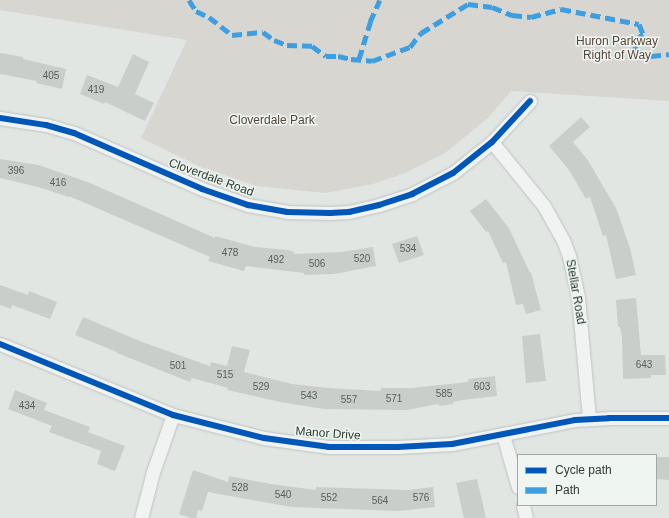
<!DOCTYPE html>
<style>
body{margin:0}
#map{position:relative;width:669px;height:518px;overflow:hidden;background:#e1e6e3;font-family:Arial,sans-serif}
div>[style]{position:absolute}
.green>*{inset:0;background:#d8d6d1}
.building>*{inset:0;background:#cacecb}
.roads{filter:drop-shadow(0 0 1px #bfc3c0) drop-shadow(0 0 1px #bfc3c0)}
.street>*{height:13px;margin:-6.5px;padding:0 6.5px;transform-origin:6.5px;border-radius:6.5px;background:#f0f3f1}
.quiet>*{height:5px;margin-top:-2.5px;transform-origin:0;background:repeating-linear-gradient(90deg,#3d9ee1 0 10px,transparent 0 15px)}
.cycleway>*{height:6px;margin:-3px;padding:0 3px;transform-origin:3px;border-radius:3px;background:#0057b8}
span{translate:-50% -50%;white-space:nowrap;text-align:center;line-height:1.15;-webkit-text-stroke:3px #eff5f1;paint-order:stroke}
.number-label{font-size:10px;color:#546258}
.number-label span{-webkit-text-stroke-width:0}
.park-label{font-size:12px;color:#57473a}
.street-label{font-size:12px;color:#2b3d30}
.legend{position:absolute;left:517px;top:454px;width:140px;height:52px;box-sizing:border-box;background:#eff5f1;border:1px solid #a1aba4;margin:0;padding:5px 7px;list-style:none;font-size:12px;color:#2b3d30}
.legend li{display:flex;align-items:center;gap:8px;height:20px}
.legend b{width:20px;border:1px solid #a1aba4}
</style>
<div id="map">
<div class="green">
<i style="clip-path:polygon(0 0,669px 0,669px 101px,511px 91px,488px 118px,445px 153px,405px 173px,373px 184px,325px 193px,257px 186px,201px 167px,141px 138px,187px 40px,0 10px)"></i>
</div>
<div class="building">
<i style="clip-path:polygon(0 53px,23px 57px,23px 59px,66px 69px,62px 89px,36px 83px,37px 81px,0 74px)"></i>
<i style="clip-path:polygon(133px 54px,149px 62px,135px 94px,154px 103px,145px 121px,105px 102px,104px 104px,80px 94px,87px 75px,118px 87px)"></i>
<i style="clip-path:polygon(581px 117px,590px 127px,573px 142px,587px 159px,616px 208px,630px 248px,636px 275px,616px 279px,606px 235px,603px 236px,590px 197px,586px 199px,569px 170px,549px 146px)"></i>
<i style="clip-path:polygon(0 159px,39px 165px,90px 183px,215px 238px,215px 236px,255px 247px,288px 250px,294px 252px,294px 254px,342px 252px,373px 247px,376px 266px,334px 274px,304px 275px,304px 273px,246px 266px,244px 271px,208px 261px,210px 257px,69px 196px,69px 197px,38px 187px,0 178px)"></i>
<i style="clip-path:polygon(486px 199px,509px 228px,530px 273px,531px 272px,541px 310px,526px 314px,523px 304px,516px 305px,506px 262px,503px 263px,488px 231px,486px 232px,470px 211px)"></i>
<i style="clip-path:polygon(417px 236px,424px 255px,399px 263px,392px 244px)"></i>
<i style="clip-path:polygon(0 285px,28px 295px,29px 291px,57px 302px,50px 319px,12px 305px,11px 309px,0 305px)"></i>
<i style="clip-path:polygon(636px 298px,641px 355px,665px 355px,666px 375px,651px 375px,651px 378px,623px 379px,622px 338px,620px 327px,618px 327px,616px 300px)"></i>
<i style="clip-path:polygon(83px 317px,142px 342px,210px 366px,211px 362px,227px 366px,232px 346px,250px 350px,244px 372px,292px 384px,327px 388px,381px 391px,381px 388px,412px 388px,468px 382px,468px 379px,495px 376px,497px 396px,462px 400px,453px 402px,453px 404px,439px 406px,438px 404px,407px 410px,324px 409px,280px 402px,227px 390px,228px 388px,192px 378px,190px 382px,117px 353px,117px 352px,75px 335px)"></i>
<i style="clip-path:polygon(540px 334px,546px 381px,526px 383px,522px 336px)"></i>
<i style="clip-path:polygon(15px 390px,47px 403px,44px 410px,90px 427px,88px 432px,125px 446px,115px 471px,97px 464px,101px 451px,49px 432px,52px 426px,8px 409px)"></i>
<i style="clip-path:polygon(656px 457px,669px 457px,669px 480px,656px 479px)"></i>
<i style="clip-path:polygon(193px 470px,228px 482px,229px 476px,271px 484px,316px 490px,316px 487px,407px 490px,433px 487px,435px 507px,399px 511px,291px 507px,208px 492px,202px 511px,198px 510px,196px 518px,191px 518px,179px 514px)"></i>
<i style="clip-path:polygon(477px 479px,486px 518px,464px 518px,456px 483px)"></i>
</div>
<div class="roads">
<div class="street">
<i style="left:0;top:118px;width:47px;rotate:8.7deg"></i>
<i style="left:46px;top:125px;width:29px;rotate:16deg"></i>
<i style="left:74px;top:133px;width:140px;rotate:23.6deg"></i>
<i style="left:202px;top:189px;width:49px;rotate:19.2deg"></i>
<i style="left:248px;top:205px;width:40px;rotate:10deg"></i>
<i style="left:287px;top:212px;width:43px;rotate:1.3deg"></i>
<i style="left:330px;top:213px;width:19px;rotate:-3deg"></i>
<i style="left:349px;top:212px;width:31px;rotate:-13deg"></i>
<i style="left:379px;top:205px;width:35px;rotate:-18deg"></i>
<i style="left:412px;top:194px;width:46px;rotate:-27.1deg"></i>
<i style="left:453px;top:173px;width:50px;rotate:-38.5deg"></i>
<i style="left:492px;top:142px;width:56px;rotate:-47.2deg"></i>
<i style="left:492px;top:142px;width:82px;rotate:50.9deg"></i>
<i style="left:544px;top:206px;width:39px;rotate:61deg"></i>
<i style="left:563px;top:240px;width:17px;rotate:69deg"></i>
<i style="left:569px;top:256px;width:42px;rotate:77.6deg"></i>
<i style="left:578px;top:297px;width:121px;rotate:84.8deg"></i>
<i style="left:0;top:344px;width:187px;rotate:22.3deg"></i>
<i style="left:173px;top:415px;width:94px;rotate:14.2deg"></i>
<i style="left:264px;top:438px;width:66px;rotate:7.9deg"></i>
<i style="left:329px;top:447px;width:69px"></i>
<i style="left:398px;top:447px;width:54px;rotate:-3.2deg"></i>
<i style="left:452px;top:444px;width:125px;rotate:-11deg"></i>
<i style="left:575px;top:420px;width:34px;rotate:-3deg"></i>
<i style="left:609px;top:418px;width:60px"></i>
<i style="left:503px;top:435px;width:54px;rotate:73.9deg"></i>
<i style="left:523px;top:505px;width:13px;rotate:77deg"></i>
<i style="left:141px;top:518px;width:48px;rotate:-75.4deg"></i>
<i style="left:153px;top:472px;width:60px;rotate:-70.7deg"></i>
</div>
</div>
<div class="quiet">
<i style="left:189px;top:0;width:13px;rotate:58deg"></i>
<i style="left:196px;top:11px;width:14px;rotate:25deg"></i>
<i style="left:209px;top:17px;width:29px;rotate:38deg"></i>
<i style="left:232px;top:35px;width:31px;rotate:-6deg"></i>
<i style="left:263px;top:32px;width:14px;rotate:36deg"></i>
<i style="left:274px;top:40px;width:14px;rotate:21deg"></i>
<i style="left:287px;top:45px;width:25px;rotate:2deg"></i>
<i style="left:312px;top:46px;width:17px;rotate:36deg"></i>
<i style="left:326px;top:56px;width:12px"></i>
<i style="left:338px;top:56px;width:13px;rotate:13deg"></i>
<i style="left:351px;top:59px;width:21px;rotate:5deg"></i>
<i style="left:372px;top:61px;width:40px;rotate:-20.2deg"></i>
<i style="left:410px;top:47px;width:18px;rotate:-52deg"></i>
<i style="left:421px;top:33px;width:55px;rotate:-31.7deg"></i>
<i style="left:468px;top:4px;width:24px;rotate:7deg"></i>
<i style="left:492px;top:7px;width:22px;rotate:22deg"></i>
<i style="left:512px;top:15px;width:19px;rotate:6deg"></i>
<i style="left:531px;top:17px;width:31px;rotate:-15deg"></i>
<i style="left:561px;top:9px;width:79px;rotate:10.9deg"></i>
<i style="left:639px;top:24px;width:11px;rotate:68deg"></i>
<i style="left:643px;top:34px;width:9px;rotate:139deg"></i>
<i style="left:636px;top:40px;width:6px;rotate:99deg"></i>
<i style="left:635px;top:46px;width:5px;rotate:79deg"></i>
<i style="left:636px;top:51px;width:16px;rotate:18deg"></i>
<i style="left:651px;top:56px;width:18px;rotate:-6deg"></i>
<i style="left:359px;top:59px;width:39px;rotate:-73deg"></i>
<i style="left:370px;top:22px;width:24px;rotate:-66deg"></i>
</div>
<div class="cycleway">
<i style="left:0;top:118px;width:47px;rotate:8.7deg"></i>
<i style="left:46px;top:125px;width:29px;rotate:16deg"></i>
<i style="left:74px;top:133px;width:140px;rotate:23.6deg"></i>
<i style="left:202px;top:189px;width:49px;rotate:19.2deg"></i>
<i style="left:248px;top:205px;width:40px;rotate:10deg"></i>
<i style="left:287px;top:212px;width:43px;rotate:1.3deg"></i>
<i style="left:330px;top:213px;width:19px;rotate:-3deg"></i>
<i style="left:349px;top:212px;width:31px;rotate:-13deg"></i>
<i style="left:379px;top:205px;width:35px;rotate:-18deg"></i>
<i style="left:412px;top:194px;width:46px;rotate:-27.1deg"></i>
<i style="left:453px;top:173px;width:50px;rotate:-38.5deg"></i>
<i style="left:492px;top:142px;width:56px;rotate:-47.2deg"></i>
<i style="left:0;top:344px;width:187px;rotate:22.3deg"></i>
<i style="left:173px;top:415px;width:94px;rotate:14.2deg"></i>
<i style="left:264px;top:438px;width:66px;rotate:7.9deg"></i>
<i style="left:329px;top:447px;width:69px"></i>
<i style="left:398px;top:447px;width:54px;rotate:-3.2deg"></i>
<i style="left:452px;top:444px;width:125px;rotate:-11deg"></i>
<i style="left:575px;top:420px;width:34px;rotate:-3deg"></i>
<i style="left:609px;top:418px;width:60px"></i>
</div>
<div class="number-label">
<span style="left:51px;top:76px">405</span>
<span style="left:96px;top:90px">419</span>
<span style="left:16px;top:171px">396</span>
<span style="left:58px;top:183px">416</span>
<span style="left:408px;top:249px">534</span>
<span style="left:230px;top:253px">478</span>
<span style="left:362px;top:259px">520</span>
<span style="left:276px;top:260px">492</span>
<span style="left:317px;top:264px">506</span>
<span style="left:644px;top:365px">643</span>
<span style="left:178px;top:366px">501</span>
<span style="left:225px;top:375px">515</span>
<span style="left:261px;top:387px">529</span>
<span style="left:482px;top:387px">603</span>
<span style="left:444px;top:394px">585</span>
<span style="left:309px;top:396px">543</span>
<span style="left:394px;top:399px">571</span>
<span style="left:349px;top:400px">557</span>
<span style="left:27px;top:406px">434</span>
<span style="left:240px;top:488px">528</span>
<span style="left:283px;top:495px">540</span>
<span style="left:329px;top:498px">552</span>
<span style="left:421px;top:498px">576</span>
<span style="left:380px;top:501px">564</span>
</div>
<div class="park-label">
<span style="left:617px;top:49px">Huron Parkway<br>Right of Way</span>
<span style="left:272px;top:121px">Cloverdale Park</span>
</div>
<div class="street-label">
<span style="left:211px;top:178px;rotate:20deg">Cloverdale Road</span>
<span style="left:575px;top:292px;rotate:80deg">Stellar Road</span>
<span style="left:328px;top:434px;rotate:4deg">Manor Drive</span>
</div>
<ul class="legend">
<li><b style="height:5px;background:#0057b8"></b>Cycle path</li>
<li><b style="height:5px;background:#3d9ee1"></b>Path</li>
</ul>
</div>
